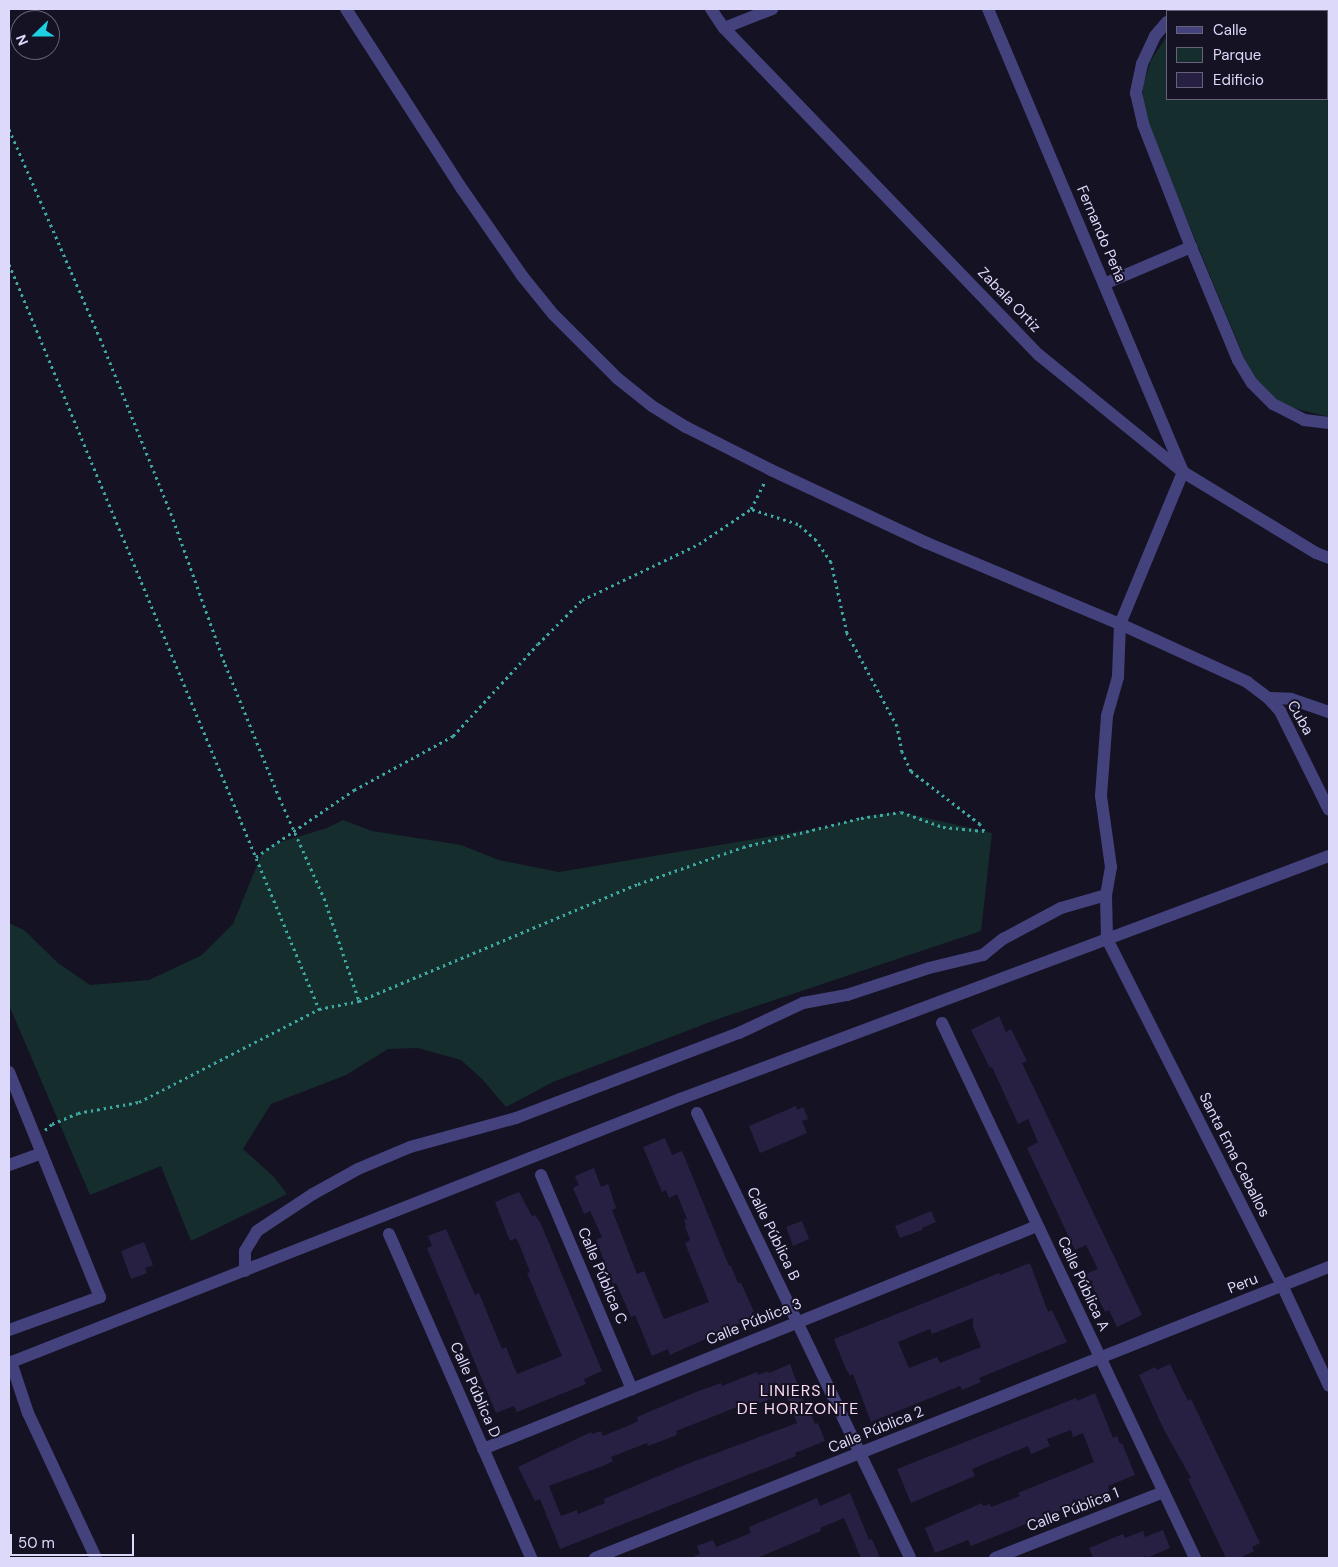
<!DOCTYPE html>
<meta charset="utf-8">
<style>
body{margin:0}
#map{position:relative;width:1338px;height:1567px;overflow:hidden;background:#151223;font-family:"DM Sans",sans-serif}
div>[style]{position:absolute}
.green>*{inset:0;background:#152d2c}
.building>*{inset:0;background:#272042}
.path>*{height:3px;margin-top:-1.5px;transform-origin:0;background:repeating-linear-gradient(90deg,#3ea9a2 0 2.5px,transparent 0 6.5px)}
.minor>*{height:12px;margin:-6px;padding:0 6px;transform-origin:6px;border-radius:6px;background:#44427d}
span{translate:-50% -50%;white-space:nowrap;text-align:center;line-height:1.15;-webkit-text-stroke:4px #151223;paint-order:stroke}
.street-label{font-size:15px;color:#ddd9fa}
.neighbourhood-label{font-size:16px;color:#fadbef;letter-spacing:1px}
.frame{position:absolute;inset:0;border:10px solid #ddd9fa;pointer-events:none}
.legend{position:absolute;left:1166px;top:10px;width:162px;height:90px;box-sizing:border-box;background:#151223;border:1px solid #656279;margin:0;padding:6px 9px;list-style:none;font-size:15px;color:#ddd9fa}
.legend li{display:flex;align-items:center;gap:10px;height:25px}
.legend b{width:25px;border:1px solid #656279}
.north{position:absolute;left:10px;top:10px;width:50px;height:50px;box-sizing:border-box;background:#151223;border:1px solid #656279;border-radius:50%;rotate:248deg;font-size:14px;font-weight:700;line-height:20px;text-align:center;color:#ddd9fa}
.north::after{content:'';display:block;margin:auto;width:18px;height:22px;background:#1dd0e2;clip-path:polygon(50% 0,100% 100%,50% 72%,0 100%)}
.scale{position:absolute;left:10px;top:1534px;width:124px;height:22px;box-sizing:border-box;border:2px solid #ddd9fa;border-top:0;padding-left:6px;font-size:15px;line-height:18px;white-space:nowrap;color:#ddd9fa;-webkit-text-stroke:4px #151223;paint-order:stroke}
</style>
<div id="map">
<div class="green">
<i style="clip-path:polygon(1167px 36px,1167px 99px,1327px 99px,1327px 44px,1329px 48px,1329px 417px,1293px 408px,1280px 402px,1252px 377px,1142px 111px,1143px 85px,1151px 60px)"></i>
<i style="clip-path:polygon(901px 812px,992px 833px,981px 931px,718px 1019px,553px 1082px,506px 1107px,482px 1079px,461px 1060px,418px 1048px,388px 1049px,346px 1075px,271px 1104px,243px 1149px,273px 1176px,287px 1194px,191px 1241px,161px 1166px,90px 1195px,9px 1005px,9px 923px,24px 930px,58px 963px,90px 985px,149px 980px,202px 955px,233px 924px,262px 853px,277px 843px,327px 828px,343px 820px,372px 831px,461px 845px,499px 860px,559px 872px,826px 827px,873px 815px)"></i>
</div>
<div class="building">
<i style="clip-path:polygon(999px 1016px,1006px 1032px,1011px 1029px,1027px 1061px,1022px 1063px,1142px 1315px,1117px 1327px,1109px 1310px,1105px 1312px,1086px 1274px,1098px 1269px,1086px 1245px,1075px 1250px,1027px 1148px,1038px 1142px,1028px 1119px,1018px 1124px,992px 1067px,990px 1068px,971px 1030px)"></i>
<i style="clip-path:polygon(796px 1106px,797px 1110px,803px 1107px,808px 1119px,802px 1121px,807px 1133px,760px 1153px,749px 1126px)"></i>
<i style="clip-path:polygon(665px 1138px,672px 1155px,682px 1151px,729px 1266px,731px 1266px,738px 1283px,741px 1283px,756px 1316px,670px 1355px,668px 1349px,652px 1356px,635px 1315px,631px 1317px,616px 1283px,613px 1284px,596px 1240px,602px 1237px,590px 1211px,584px 1214px,573px 1188px,579px 1185px,575px 1176px,594px 1168px,601px 1187px,608px 1184px,616px 1208px,612px 1210px,637px 1274px,644px 1271px,664px 1319px,709px 1302px,685px 1243px,690px 1240px,685px 1226px,686px 1225px,684px 1220px,687px 1219px,677px 1194px,669px 1198px,666px 1190px,662px 1192px,643px 1147px)"></i>
<i style="clip-path:polygon(519px 1192px,532px 1216px,535px 1215px,541px 1224px,602px 1371px,584px 1379px,586px 1384px,517px 1412px,514px 1406px,496px 1413px,427px 1248px,432px 1246px,428px 1236px,446px 1229px,475px 1295px,479px 1293px,502px 1349px,506px 1347px,517px 1374px,562px 1356px,527px 1273px,530px 1272px,520px 1246px,516px 1238px,510px 1241px,495px 1202px)"></i>
<i style="clip-path:polygon(931px 1211px,936px 1222px,922px 1228px,922px 1230px,900px 1238px,895px 1226px)"></i>
<i style="clip-path:polygon(802px 1221px,809px 1239px,793px 1246px,786px 1227px)"></i>
<i style="clip-path:polygon(144px 1242px,153px 1265px,145px 1268px,147px 1273px,131px 1279px,121px 1251px)"></i>
<i style="clip-path:polygon(evenodd,1030px 1263px,1048px 1312px,1052px 1310px,1067px 1342px,979px 1378px,981px 1382px,962px 1390px,960px 1386px,871px 1422px,853px 1374px,850px 1376px,846px 1369px,834px 1339px,999px 1273px,1000px 1275px,1030px 1263px,973px 1318px,973px 1327px,981px 1347px,940px 1363px,937px 1357px,909px 1368px,898px 1342px,930px 1329px,932px 1334px,973px 1318px)"></i>
<i style="clip-path:polygon(evenodd,790px 1364px,806px 1408px,808px 1407px,815px 1424px,818px 1423px,825px 1441px,795px 1453px,796px 1456px,560px 1549px,540px 1499px,535px 1501px,518px 1467px,591px 1432px,592px 1434px,601px 1431px,603px 1436px,630px 1425px,638px 1421px,637px 1417px,696px 1392px,721px 1383px,722px 1386px,757px 1372px,758px 1375px,768px 1371px,769px 1373px,790px 1364px,785px 1393px,797px 1423px,682px 1466px,604px 1499px,605px 1503px,578px 1514px,577px 1510px,561px 1516px,549px 1486px,605px 1465px,613px 1461px,611px 1457px,647px 1443px,648px 1446px,677px 1435px,676px 1431px,750px 1402px,752px 1406px,785px 1393px)"></i>
<i style="clip-path:polygon(1170px 1364px,1188px 1401px,1191px 1399px,1260px 1543px,1252px 1547px,1254px 1551px,1240px 1558px,1226px 1558px,1188px 1479px,1191px 1478px,1164px 1430px,1139px 1375px,1155px 1367px,1157px 1370px)"></i>
<i style="clip-path:polygon(1095px 1393px,1113px 1438px,1117px 1436px,1120px 1444px,1122px 1443px,1135px 1475px,1108px 1486px,1109px 1491px,971px 1546px,968px 1540px,935px 1553px,925px 1528px,982px 1503px,983px 1506px,990px 1504px,991px 1507px,1020px 1496px,1018px 1493px,1094px 1462px,1083px 1433px,1073px 1437px,1071px 1430px,1047px 1439px,1050px 1446px,1031px 1454px,1028px 1446px,972px 1469px,975px 1476px,911px 1503px,897px 1469px,1076px 1398px,1077px 1401px)"></i>
<i style="clip-path:polygon(850px 1493px,869px 1540px,872px 1539px,880px 1558px,861px 1558px,844px 1518px,820px 1528px,821px 1531px,757px 1558px,691px 1558px,700px 1554px,697px 1546px,713px 1540px,716px 1547px,751px 1533px,749px 1527px,817px 1498px,820px 1506px)"></i>
<i style="clip-path:polygon(1163px 1530px,1170px 1548px,1147px 1558px,1146px 1556px,1140px 1558px,1093px 1558px,1089px 1548px,1123px 1534px,1125px 1538px,1143px 1531px,1145px 1537px)"></i>
</div>
<div class="path">
<i style="left:9px;top:129px;width:228px;rotate:66.5deg"></i>
<i style="left:100px;top:338px;width:195px;rotate:68deg"></i>
<i style="left:173px;top:519px;width:154px;rotate:70.3deg"></i>
<i style="left:225px;top:664px;width:144px;rotate:67.9deg"></i>
<i style="left:279px;top:797px;width:111px;rotate:66deg"></i>
<i style="left:324px;top:898px;width:109px;rotate:71.2deg"></i>
<i style="left:9px;top:264px;width:807px;rotate:67.41deg"></i>
<i style="left:256px;top:857px;width:119px;rotate:-34.4deg"></i>
<i style="left:354px;top:790px;width:113px;rotate:-28.6deg"></i>
<i style="left:453px;top:736px;width:125px;rotate:-47.3deg"></i>
<i style="left:538px;top:644px;width:62px;rotate:-45deg"></i>
<i style="left:582px;top:600px;width:130px;rotate:-25.6deg"></i>
<i style="left:699px;top:544px;width:63px;rotate:-33.9deg"></i>
<i style="left:751px;top:509px;width:30px;rotate:-63deg"></i>
<i style="left:45px;top:1130px;width:9px;rotate:-41deg"></i>
<i style="left:52px;top:1124px;width:28px;rotate:-23deg"></i>
<i style="left:78px;top:1113px;width:62px;rotate:-10.2deg"></i>
<i style="left:139px;top:1102px;width:203px;rotate:-27.3deg"></i>
<i style="left:319px;top:1009px;width:41px;rotate:-11.3deg"></i>
<i style="left:359px;top:1001px;width:303px;rotate:-22.8deg"></i>
<i style="left:638px;top:884px;width:111px;rotate:-19.4deg"></i>
<i style="left:743px;top:847px;width:122px;rotate:-13.8deg"></i>
<i style="left:861px;top:818px;width:40px;rotate:-8.5deg"></i>
<i style="left:901px;top:812px;width:45px;rotate:19.7deg"></i>
<i style="left:943px;top:827px;width:41px;rotate:5.6deg"></i>
<i style="left:984px;top:831px;width:8px;rotate:-120deg"></i>
<i style="left:980px;top:824px;width:87px;rotate:-142.5deg"></i>
<i style="left:911px;top:771px;width:21px;rotate:-115deg"></i>
<i style="left:902px;top:752px;width:26px;rotate:-101deg"></i>
<i style="left:897px;top:726px;width:106px;rotate:-118.3deg"></i>
<i style="left:847px;top:633px;width:73px;rotate:-102.7deg"></i>
<i style="left:831px;top:562px;width:27px;rotate:-124deg"></i>
<i style="left:816px;top:540px;width:24px;rotate:-138deg"></i>
<i style="left:798px;top:524px;width:49px;rotate:-162.3deg"></i>
</div>
<div class="minor">
<i style="left:346px;top:9px;width:214px;rotate:57.2deg"></i>
<i style="left:462px;top:189px;width:107px;rotate:55.3deg"></i>
<i style="left:523px;top:277px;width:48px;rotate:51deg"></i>
<i style="left:553px;top:314px;width:91px;rotate:45deg"></i>
<i style="left:617px;top:378px;width:45px;rotate:38.7deg"></i>
<i style="left:652px;top:406px;width:40px;rotate:32deg"></i>
<i style="left:686px;top:427px;width:95px;rotate:26.8deg"></i>
<i style="left:771px;top:470px;width:172px;rotate:25.1deg"></i>
<i style="left:927px;top:543px;width:209px;rotate:22.8deg"></i>
<i style="left:1120px;top:624px;width:140px;rotate:24.5deg"></i>
<i style="left:1247px;top:682px;width:26px;rotate:37deg"></i>
<i style="left:1268px;top:698px;width:18px;rotate:47deg"></i>
<i style="left:1280px;top:711px;width:110px;rotate:63.7deg"></i>
<i style="left:711px;top:9px;width:23px;rotate:56deg"></i>
<i style="left:724px;top:28px;width:454px;rotate:46.1deg"></i>
<i style="left:1039px;top:355px;width:186px;rotate:39.1deg"></i>
<i style="left:1183px;top:472px;width:156px;rotate:31.3deg"></i>
<i style="left:1316px;top:553px;width:14px;rotate:21deg"></i>
<i style="left:988px;top:9px;width:502px;rotate:67.16deg"></i>
<i style="left:1183px;top:472px;width:165px;rotate:112.5deg"></i>
<i style="left:1120px;top:624px;width:53px;rotate:92.2deg"></i>
<i style="left:1118px;top:677px;width:41px;rotate:105.8deg"></i>
<i style="left:1107px;top:716px;width:80px;rotate:94.3deg"></i>
<i style="left:1101px;top:796px;width:72px;rotate:82deg"></i>
<i style="left:1111px;top:867px;width:28px;rotate:100deg"></i>
<i style="left:1106px;top:895px;width:44px;rotate:88.7deg"></i>
<i style="left:1107px;top:939px;width:388px;rotate:63.2deg"></i>
<i style="left:1282px;top:1285px;width:111px;rotate:65deg"></i>
<i style="left:1304px;top:9px;width:4px;rotate:34deg"></i>
<i style="left:1178px;top:11px;width:5px;rotate:-22deg"></i>
<i style="left:1167px;top:22px;width:18px;rotate:131deg"></i>
<i style="left:1155px;top:36px;width:31px;rotate:115deg"></i>
<i style="left:1142px;top:64px;width:30px;rotate:102deg"></i>
<i style="left:1136px;top:93px;width:32px;rotate:77deg"></i>
<i style="left:1143px;top:124px;width:132px;rotate:68.7deg"></i>
<i style="left:1191px;top:247px;width:122px;rotate:67.4deg"></i>
<i style="left:1238px;top:360px;width:27px;rotate:59deg"></i>
<i style="left:1252px;top:383px;width:30px;rotate:45deg"></i>
<i style="left:1273px;top:404px;width:35px;rotate:27deg"></i>
<i style="left:1304px;top:420px;width:25px;rotate:7deg"></i>
<i style="left:724px;top:28px;width:52px;rotate:-21.6deg"></i>
<i style="left:1327px;top:29px;width:3px;rotate:45deg"></i>
<i style="left:1104px;top:284px;width:95px;rotate:-23deg"></i>
<i style="left:1268px;top:698px;width:23px;rotate:2deg"></i>
<i style="left:1291px;top:699px;width:40px;rotate:18.9deg"></i>
<i style="left:942px;top:1023px;width:592px;rotate:64.69deg"></i>
<i style="left:9px;top:1072px;width:243px;rotate:68deg"></i>
<i style="left:100px;top:1297px;width:97px;rotate:160.1deg"></i>
<i style="left:697px;top:1113px;width:493px;rotate:64.4deg"></i>
<i style="left:9px;top:1165px;width:35px;rotate:-20deg"></i>
<i style="left:541px;top:1175px;width:233px;rotate:67deg"></i>
<i style="left:389px;top:1234px;width:354px;rotate:66.3deg"></i>
<i style="left:245px;top:1271px;width:20px;rotate:-90deg"></i>
<i style="left:245px;top:1251px;width:23px;rotate:-59deg"></i>
<i style="left:257px;top:1231px;width:67px;rotate:-33.5deg"></i>
<i style="left:313px;top:1194px;width:51px;rotate:-29.1deg"></i>
<i style="left:358px;top:1169px;width:56px;rotate:-22.9deg"></i>
<i style="left:410px;top:1147px;width:110px;rotate:-15.3deg"></i>
<i style="left:516px;top:1118px;width:239px;rotate:-20.9deg"></i>
<i style="left:739px;top:1033px;width:71px;rotate:-25.1deg"></i>
<i style="left:803px;top:1003px;width:45px;rotate:-10.3deg"></i>
<i style="left:847px;top:995px;width:86px;rotate:-18.2deg"></i>
<i style="left:929px;top:968px;width:56px;rotate:-13.5deg"></i>
<i style="left:983px;top:955px;width:26px;rotate:-39deg"></i>
<i style="left:1003px;top:939px;width:66px;rotate:-28.1deg"></i>
<i style="left:1061px;top:908px;width:47px;rotate:-16.1deg"></i>
<i style="left:11px;top:1362px;width:54px;rotate:71.6deg"></i>
<i style="left:28px;top:1413px;width:160px;rotate:64.9deg"></i>
<i style="left:9px;top:1363px;width:721px;rotate:-21.48deg"></i>
<i style="left:680px;top:1099px;width:693px;rotate:-20.53deg"></i>
<i style="left:483px;top:1449px;width:597px;rotate:-21.93deg"></i>
<i style="left:595px;top:1558px;width:790px;rotate:-21.63deg"></i>
<i style="left:995px;top:1558px;width:180px;rotate:-21.4deg"></i>
</div>
<div class="street-label">
<span style="left:1101px;top:234px;rotate:67deg">Fernando Peña</span>
<span style="left:1009px;top:300px;rotate:46deg">Zabala Ortiz</span>
<span style="left:1300px;top:718px;rotate:60deg">Cuba</span>
<span style="left:1234px;top:1155px;rotate:63deg">Santa Ema Ceballos</span>
<span style="left:773px;top:1234px;rotate:64deg">Calle Pública B</span>
<span style="left:602px;top:1276px;rotate:67deg">Calle Pública C</span>
<span style="left:1083px;top:1284px;rotate:65deg">Calle Pública A</span>
<span style="left:1243px;top:1284px;rotate:-22deg">Peru</span>
<span style="left:754px;top:1322px;rotate:-22deg">Calle Pública 3</span>
<span style="left:475px;top:1390px;rotate:66deg">Calle Pública D</span>
<span style="left:876px;top:1430px;rotate:-22deg">Calle Pública 2</span>
<span style="left:1073px;top:1510px;rotate:-21deg">Calle Pública 1</span>
</div>
<div class="neighbourhood-label">
<span style="left:798px;top:1400px">LINIERS II<br>DE HORIZONTE</span>
</div>
<div class="frame"></div>
<ul class="legend">
<li><b style="height:6px;background:#44427d"></b>Calle</li>
<li><b style="height:14px;background:#152d2c"></b>Parque</li>
<li><b style="height:14px;background:#272042"></b>Edificio</li>
</ul>
<div class="north">N</div>
<div class="scale">50 m</div>
</div>
